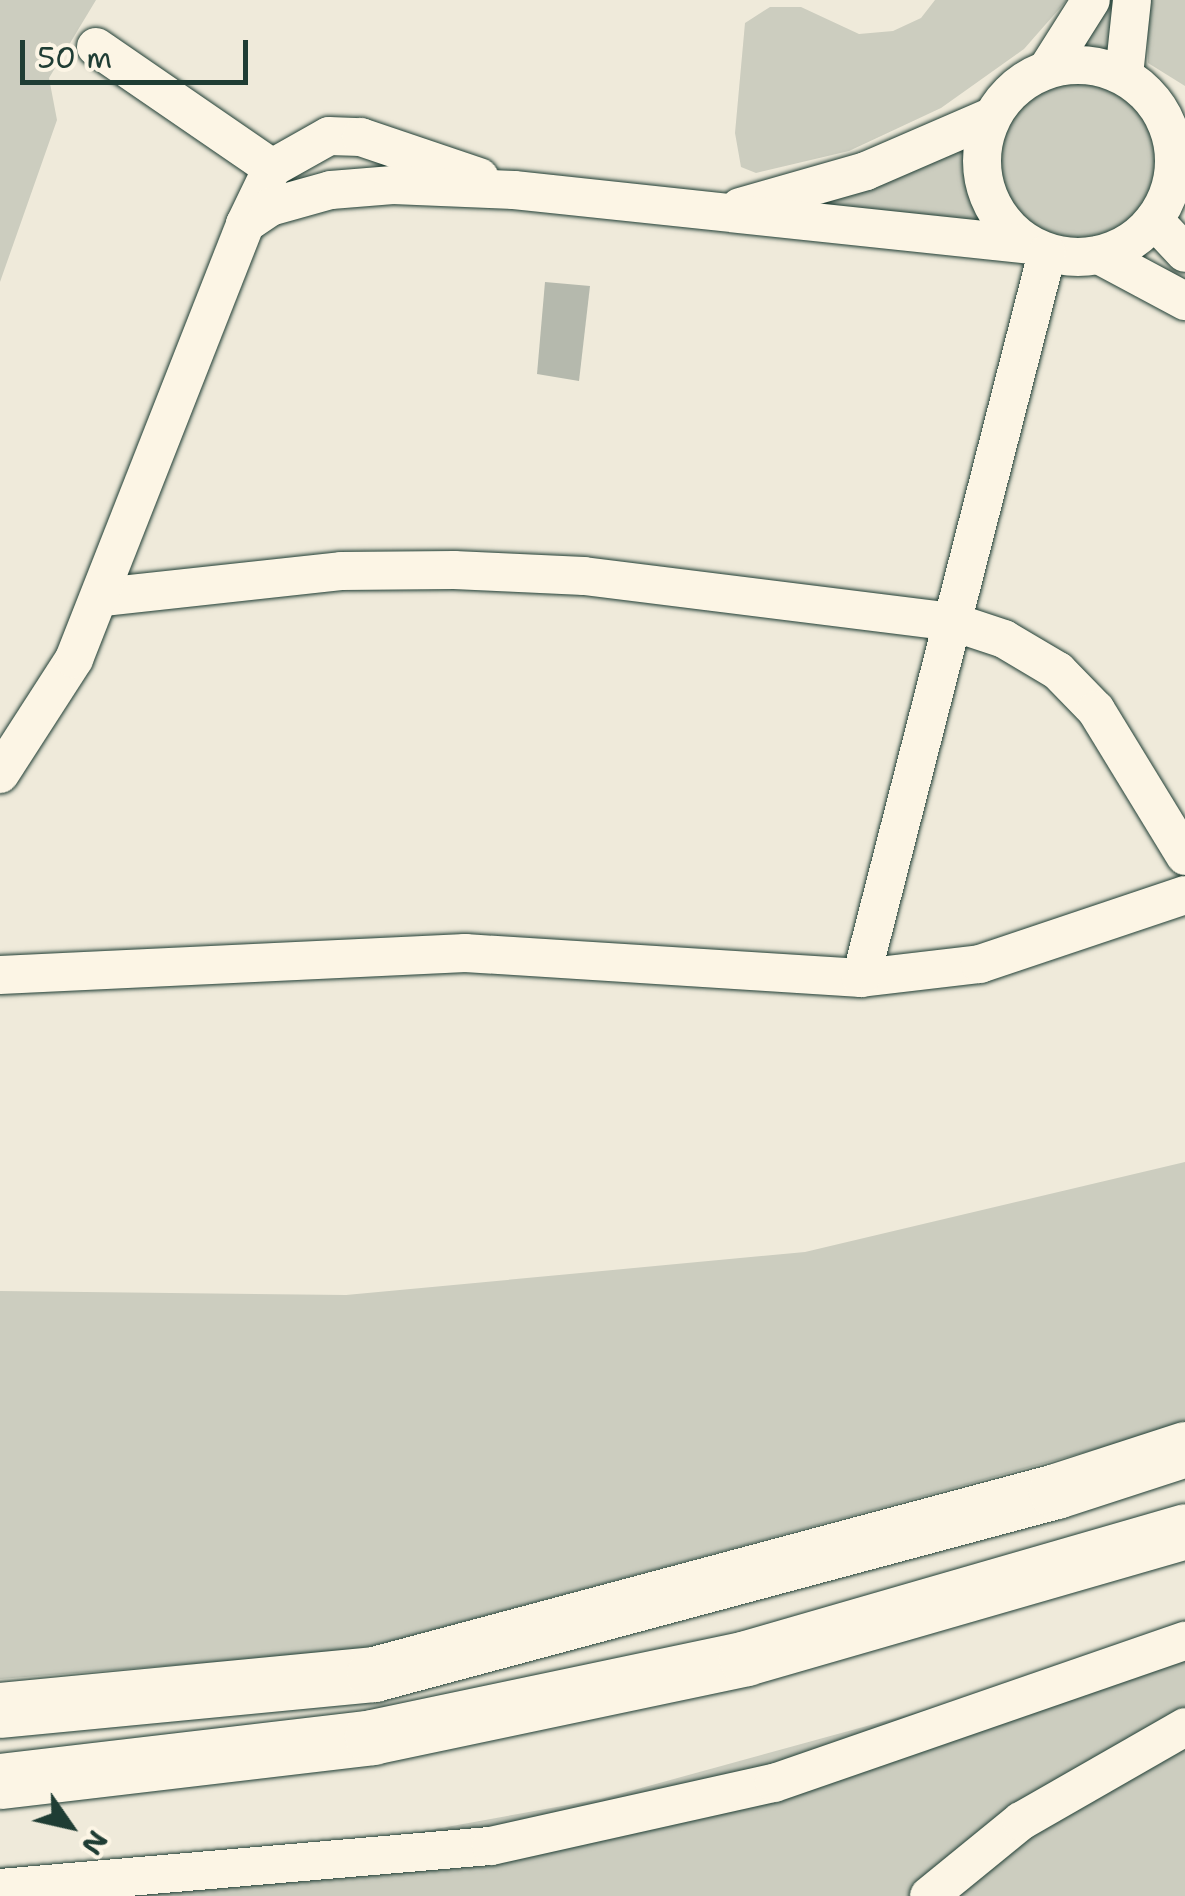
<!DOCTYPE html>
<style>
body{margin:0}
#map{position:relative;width:1185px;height:1896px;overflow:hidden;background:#efeada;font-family:"Shantell Sans",sans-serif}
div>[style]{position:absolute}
.green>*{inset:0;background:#cccdbf}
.round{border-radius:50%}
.building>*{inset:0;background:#b5b9ad}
.roads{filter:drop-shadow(0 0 2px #1f3d34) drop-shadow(0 0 2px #1f3d34)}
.minor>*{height:38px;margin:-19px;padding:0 19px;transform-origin:19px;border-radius:19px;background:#fcf5e5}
.minor>.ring{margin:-19px;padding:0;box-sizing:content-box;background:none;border:38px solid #fcf5e5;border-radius:50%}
.highway>*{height:55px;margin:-27.5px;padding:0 27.5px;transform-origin:27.5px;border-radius:27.5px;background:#fcf5e5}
span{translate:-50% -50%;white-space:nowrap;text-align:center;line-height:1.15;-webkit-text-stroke:9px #fcf5e5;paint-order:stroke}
.north{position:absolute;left:20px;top:1776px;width:100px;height:100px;-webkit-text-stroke:8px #fcf5e5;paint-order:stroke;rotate:124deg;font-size:28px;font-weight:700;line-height:40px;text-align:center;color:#1f3d34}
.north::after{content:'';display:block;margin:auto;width:35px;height:45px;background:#1f3d34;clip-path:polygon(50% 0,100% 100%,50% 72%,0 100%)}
.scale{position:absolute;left:20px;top:40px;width:228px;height:45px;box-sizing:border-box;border:5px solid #1f3d34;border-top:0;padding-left:12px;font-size:30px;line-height:35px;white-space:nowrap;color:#1f3d34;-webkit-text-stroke:8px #fcf5e5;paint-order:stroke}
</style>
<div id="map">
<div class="green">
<i style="clip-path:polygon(0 0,96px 0,49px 78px,57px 120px,0 282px)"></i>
<i style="clip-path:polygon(935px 0,1067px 0,1024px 49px,941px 108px,849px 151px,756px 173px,741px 167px,735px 133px,745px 23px,770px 7px,801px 7px,859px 34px,893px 31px,921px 18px)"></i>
<i style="clip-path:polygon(1099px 0,1127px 0,1118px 64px,1059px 60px)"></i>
<i style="clip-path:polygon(1147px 0,1185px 0,1185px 86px,1148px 63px)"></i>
<i class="round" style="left:998px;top:82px;width:160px;height:160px"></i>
<i style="clip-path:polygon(980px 130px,981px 203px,1012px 237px,737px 214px)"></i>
<i style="clip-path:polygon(1185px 1162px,1185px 1425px,355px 1651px,0 1679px,0 1291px,346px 1295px,805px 1252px)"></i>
<i style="clip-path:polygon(1185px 1619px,1185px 1896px,0 1896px,0 1867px,270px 1859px,601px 1799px,1064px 1672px)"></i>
</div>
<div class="building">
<i style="clip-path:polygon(545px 282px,590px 286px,579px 381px,537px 374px)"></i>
</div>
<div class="roads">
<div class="minor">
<i style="left:96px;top:47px;width:214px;rotate:34.5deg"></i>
<i class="ring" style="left:982px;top:65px;width:154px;height:154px"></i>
<i style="left:1048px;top:68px;width:80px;rotate:-57.7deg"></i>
<i style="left:1124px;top:75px;width:75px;rotate:-83.9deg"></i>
<i style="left:740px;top:207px;width:131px;rotate:-15.9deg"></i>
<i style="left:866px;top:171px;width:136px;rotate:-23.4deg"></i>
<i style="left:1154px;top:220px;width:45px;rotate:46.8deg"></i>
<i style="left:245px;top:224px;width:62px;rotate:-64.3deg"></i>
<i style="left:272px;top:168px;width:65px;rotate:-29.3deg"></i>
<i style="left:329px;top:136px;width:32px;rotate:2deg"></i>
<i style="left:361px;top:137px;width:125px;rotate:18.7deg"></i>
<i style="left:1099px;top:255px;width:98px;rotate:28.1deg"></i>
<i style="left:103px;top:597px;width:239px;rotate:-6.2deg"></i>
<i style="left:341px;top:571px;width:113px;rotate:-0.5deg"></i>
<i style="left:454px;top:570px;width:130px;rotate:2.6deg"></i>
<i style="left:584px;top:576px;width:372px;rotate:7.1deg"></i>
<i style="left:953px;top:622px;width:54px;rotate:18.4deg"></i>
<i style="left:1004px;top:639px;width:63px;rotate:30.7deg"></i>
<i style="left:1058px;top:671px;width:54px;rotate:45.7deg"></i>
<i style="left:1096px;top:710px;width:171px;rotate:58.6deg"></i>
<i style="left:0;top:774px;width:137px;rotate:-57.2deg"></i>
<i style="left:74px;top:659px;width:467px;rotate:-68.5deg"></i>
<i style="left:245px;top:224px;width:30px;rotate:-34deg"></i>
<i style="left:270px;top:207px;width:63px;rotate:-15.6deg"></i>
<i style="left:331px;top:190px;width:62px;rotate:-4.6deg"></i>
<i style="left:393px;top:185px;width:121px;rotate:2.4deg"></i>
<i style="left:514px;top:190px;width:519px;rotate:6.08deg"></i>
<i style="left:0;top:975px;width:466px;rotate:-2.7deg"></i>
<i style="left:465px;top:953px;width:397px;rotate:3.6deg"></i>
<i style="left:861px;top:978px;width:120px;rotate:-6.7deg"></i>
<i style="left:980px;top:964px;width:216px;rotate:-18.6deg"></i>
<i style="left:861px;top:978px;width:748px;rotate:-75.61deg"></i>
<i style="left:0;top:1888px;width:493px;rotate:-4.9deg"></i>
<i style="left:491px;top:1846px;width:290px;rotate:-12.6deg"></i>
<i style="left:774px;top:1783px;width:435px;rotate:-19.1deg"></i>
<i style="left:929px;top:1896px;width:119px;rotate:-39.2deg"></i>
<i style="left:1021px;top:1821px;width:189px;rotate:-29.8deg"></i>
</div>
<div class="highway">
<i style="left:0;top:1710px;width:376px;rotate:-5.5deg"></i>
<i style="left:374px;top:1674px;width:706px;rotate:-15.02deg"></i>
<i style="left:1056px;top:1491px;width:136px;rotate:-18deg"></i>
<i style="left:0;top:1781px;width:375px;rotate:-6.7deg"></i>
<i style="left:372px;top:1737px;width:382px;rotate:-11.9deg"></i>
<i style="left:746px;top:1658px;width:457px;rotate:-16.1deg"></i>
</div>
</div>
<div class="north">N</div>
<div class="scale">50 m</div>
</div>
